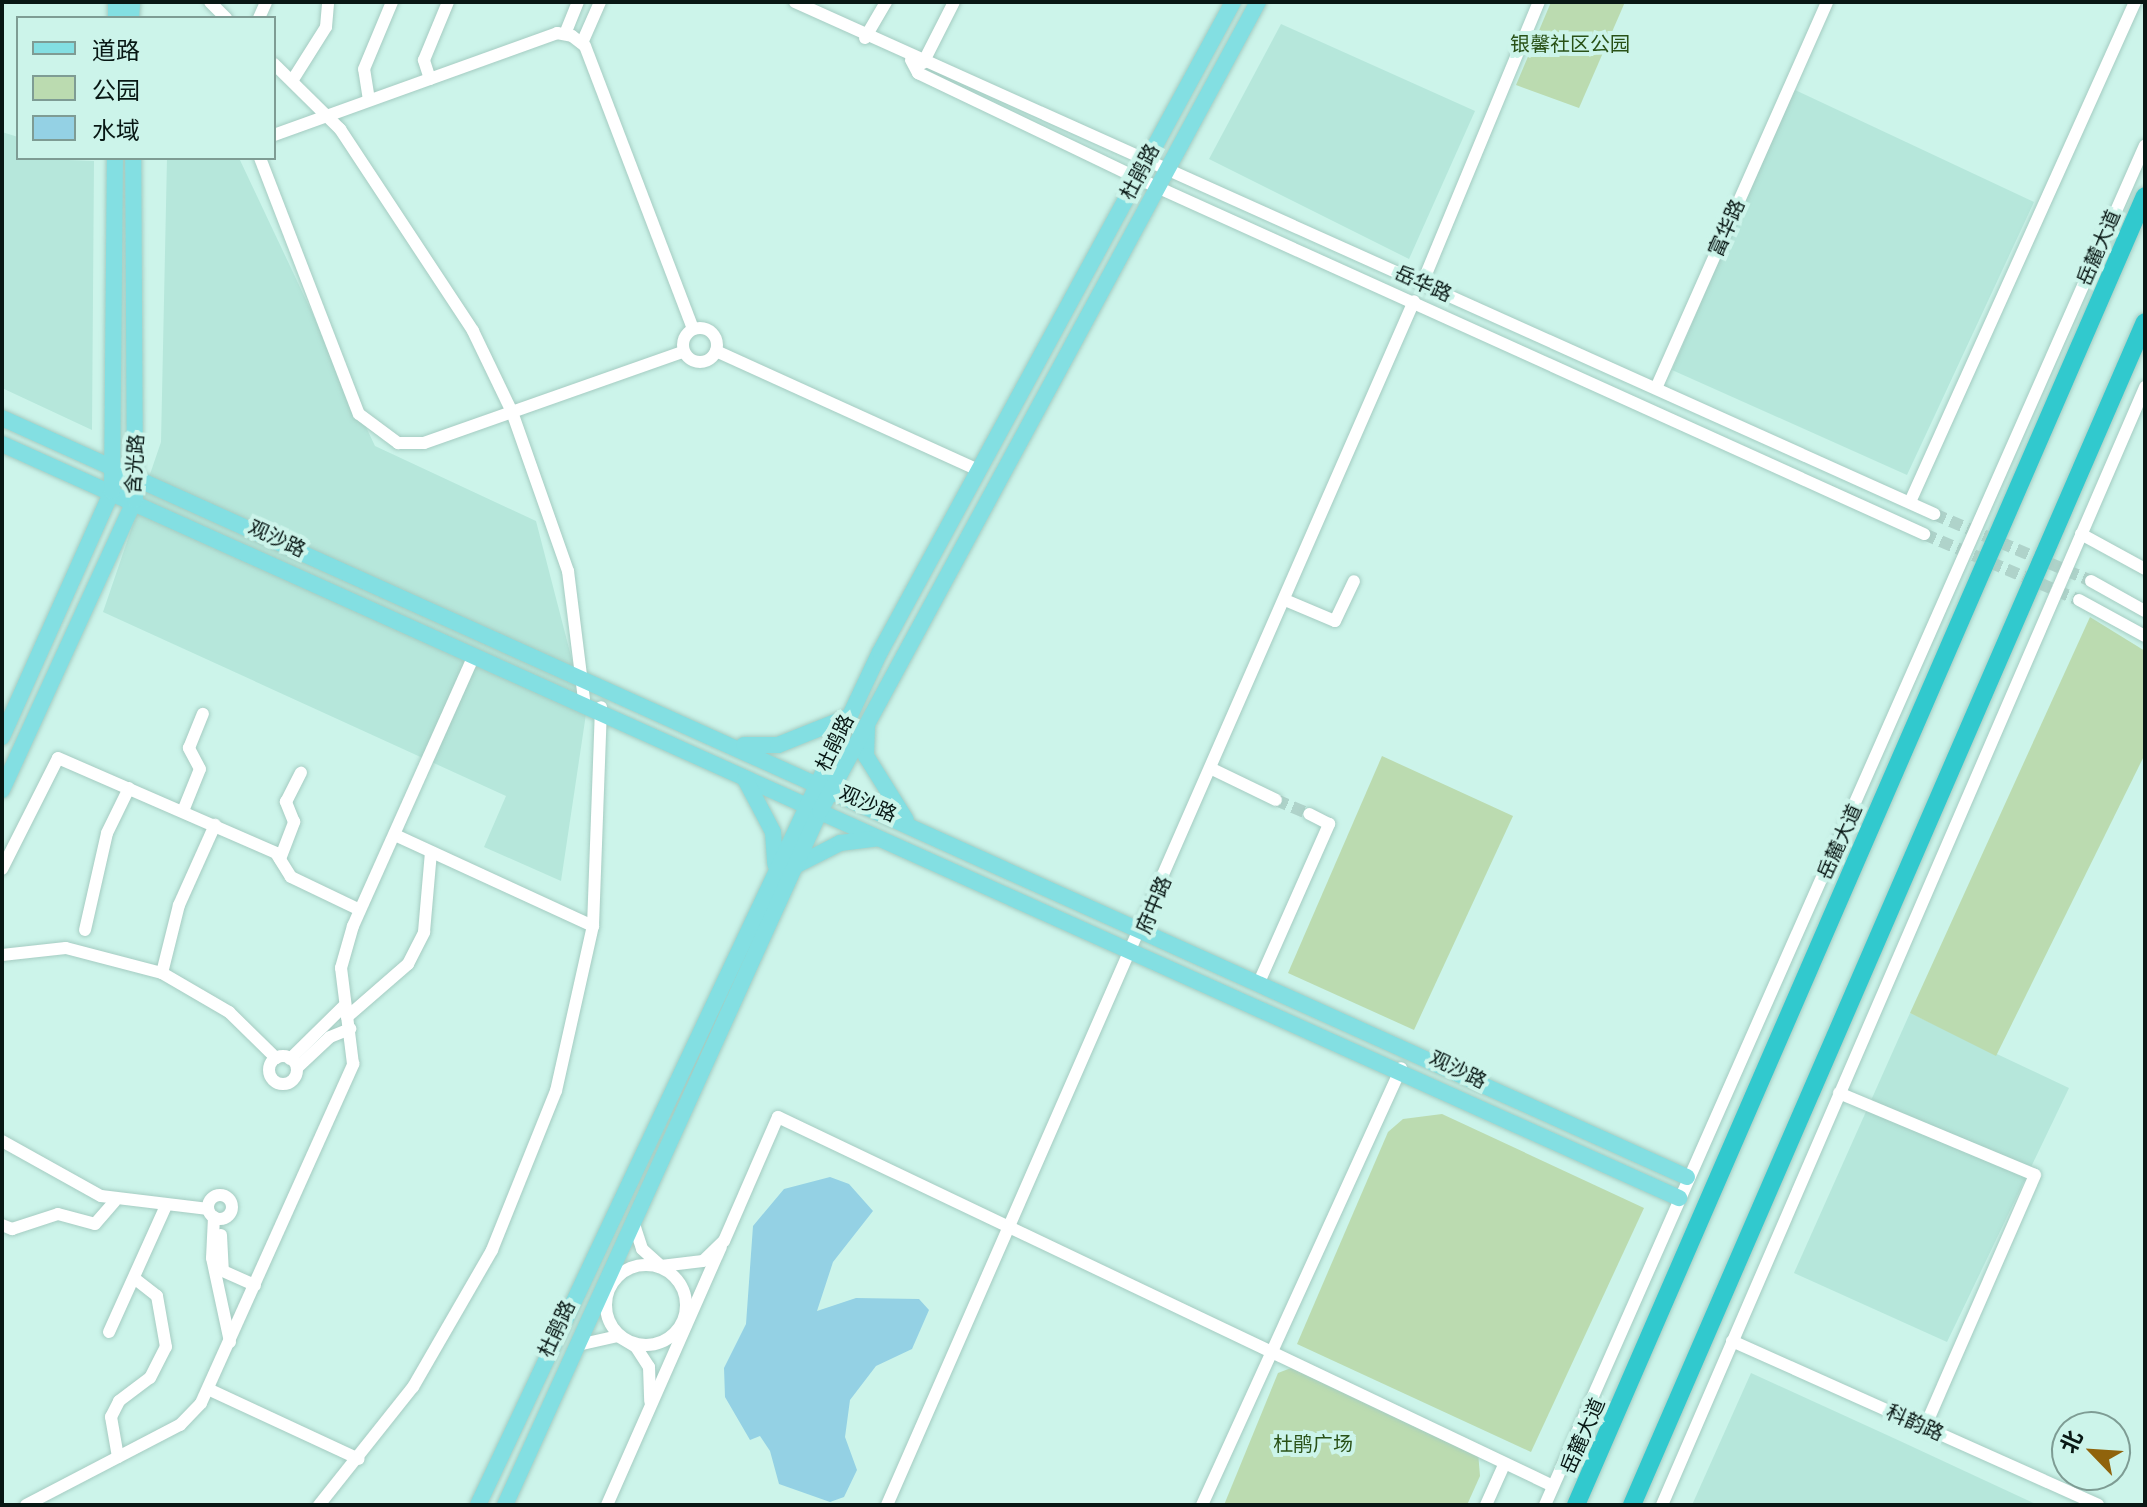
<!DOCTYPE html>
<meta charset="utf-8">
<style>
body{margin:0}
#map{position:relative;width:2147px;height:1507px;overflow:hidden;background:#ccf4ea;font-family:"Public Sans","Noto Sans SC",sans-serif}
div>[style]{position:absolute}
.built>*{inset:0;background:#b6e7db}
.green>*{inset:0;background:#bbdbb0}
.water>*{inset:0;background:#94d1e4}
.minor-tunnel>*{height:12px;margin-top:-6px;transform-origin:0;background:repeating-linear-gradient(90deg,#afd3ca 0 12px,transparent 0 18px)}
.roads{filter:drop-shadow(0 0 2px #a5ccc2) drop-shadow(0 0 2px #a5ccc2)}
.minor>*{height:12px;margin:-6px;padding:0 6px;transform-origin:6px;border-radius:6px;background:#fff}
.minor>.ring{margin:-6px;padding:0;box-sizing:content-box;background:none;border:12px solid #fff;border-radius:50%}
.major>*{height:16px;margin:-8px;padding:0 8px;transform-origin:8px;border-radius:8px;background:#83dfe2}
.highway>*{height:18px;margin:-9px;padding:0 9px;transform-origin:9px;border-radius:9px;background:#31c9ce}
span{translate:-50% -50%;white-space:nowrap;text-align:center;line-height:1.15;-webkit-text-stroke:8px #ccf4ea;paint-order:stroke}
.park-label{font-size:20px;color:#295117}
.street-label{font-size:20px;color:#081714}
.frame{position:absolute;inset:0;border:4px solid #081714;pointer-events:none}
.legend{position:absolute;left:16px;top:16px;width:260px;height:144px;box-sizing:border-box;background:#ccf4ea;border:2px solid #7e9c94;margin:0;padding:10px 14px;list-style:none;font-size:24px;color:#081714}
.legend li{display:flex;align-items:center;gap:16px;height:40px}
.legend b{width:40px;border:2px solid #7e9c94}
.north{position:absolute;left:2051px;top:1411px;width:80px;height:80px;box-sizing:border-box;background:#ccf4ea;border:2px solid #7e9c94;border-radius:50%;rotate:295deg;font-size:22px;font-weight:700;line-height:32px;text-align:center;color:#081714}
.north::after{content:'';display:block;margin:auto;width:28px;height:36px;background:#90630c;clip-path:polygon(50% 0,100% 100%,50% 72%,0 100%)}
</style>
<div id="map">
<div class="built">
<i style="clip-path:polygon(1281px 24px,1475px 111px,1409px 259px,1209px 159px)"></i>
<i style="clip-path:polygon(1793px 89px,2034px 202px,1907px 475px,1672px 370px)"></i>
<i style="clip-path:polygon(2px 132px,18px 137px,18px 158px,94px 161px,92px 430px,2px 388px)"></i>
<i style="clip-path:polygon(167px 158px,239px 158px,375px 446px,536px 521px,586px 714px,561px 881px,484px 847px,506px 796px,103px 612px,161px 442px)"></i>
<i style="clip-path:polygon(1910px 1013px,2069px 1088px,1947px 1342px,1794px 1273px)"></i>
<i style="clip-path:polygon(1751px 1373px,1900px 1441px,2038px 1505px,1692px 1505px)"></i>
</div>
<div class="green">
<i style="clip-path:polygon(1551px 2px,1625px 2px,1579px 108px,1516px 85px)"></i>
<i style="clip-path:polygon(2090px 617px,2145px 651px,2145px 754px,1996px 1056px,1910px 1013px)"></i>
<i style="clip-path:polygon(1382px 756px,1513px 816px,1414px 1030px,1288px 973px)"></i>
<i style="clip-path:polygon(1442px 1114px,1644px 1208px,1531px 1452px,1297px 1344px,1388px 1132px,1403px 1119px)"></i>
<i style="clip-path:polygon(1291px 1368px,1478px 1452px,1480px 1476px,1467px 1505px,1224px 1505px,1278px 1373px)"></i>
</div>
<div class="water">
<i style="clip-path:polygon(830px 1177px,849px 1184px,873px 1211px,833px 1262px,817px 1311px,856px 1298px,919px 1299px,929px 1310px,912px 1349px,876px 1366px,850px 1400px,845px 1437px,857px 1470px,844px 1497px,830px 1502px,779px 1484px,770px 1451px,760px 1436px,750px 1440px,725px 1397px,724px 1368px,746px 1324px,753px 1226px,784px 1189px)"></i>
</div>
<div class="minor-tunnel">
<i style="left:1934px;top:514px;width:171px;rotate:23.1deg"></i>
<i style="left:1924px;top:534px;width:168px;rotate:23.1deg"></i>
<i style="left:1276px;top:800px;width:36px;rotate:23deg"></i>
</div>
<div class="roads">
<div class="minor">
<i style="left:210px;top:2px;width:23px;rotate:45deg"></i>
<i style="left:795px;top:2px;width:1249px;rotate:24.2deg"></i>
<i style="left:259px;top:18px;width:17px;rotate:-66deg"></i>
<i style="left:565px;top:34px;width:35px;rotate:-68deg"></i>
<i style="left:865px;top:38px;width:42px;rotate:-59.7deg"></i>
<i style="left:582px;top:43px;width:45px;rotate:-66.3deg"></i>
<i style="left:911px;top:60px;width:15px;rotate:62deg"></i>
<i style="left:918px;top:73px;width:243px;rotate:25.6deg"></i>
<i style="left:1137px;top:178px;width:864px;rotate:24.34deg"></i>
<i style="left:923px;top:63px;width:68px;rotate:-63.1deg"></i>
<i style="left:274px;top:64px;width:93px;rotate:44.6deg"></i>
<i style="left:340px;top:129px;width:242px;rotate:56.6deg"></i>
<i style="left:473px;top:331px;width:90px;rotate:64.3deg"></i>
<i style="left:512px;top:412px;width:169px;rotate:70.6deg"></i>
<i style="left:568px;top:571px;width:130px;rotate:82.9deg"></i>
<i style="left:430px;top:79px;width:20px;rotate:-108deg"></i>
<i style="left:424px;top:60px;width:63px;rotate:-67.5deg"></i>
<i style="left:292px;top:81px;width:64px;rotate:-57.8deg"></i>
<i style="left:326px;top:27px;width:25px;rotate:-85deg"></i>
<i style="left:369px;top:100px;width:31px;rotate:-99deg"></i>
<i style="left:364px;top:69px;width:73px;rotate:-67.3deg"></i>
<i style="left:274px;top:135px;width:301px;rotate:-19.8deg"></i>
<i style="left:557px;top:33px;width:15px;rotate:11deg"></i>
<i style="left:572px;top:36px;width:16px;rotate:38deg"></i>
<i style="left:585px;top:46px;width:303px;rotate:69.1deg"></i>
<i style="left:260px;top:158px;width:274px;rotate:68.9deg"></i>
<i style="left:359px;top:414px;width:49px;rotate:36.6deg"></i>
<i style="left:398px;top:443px;width:26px"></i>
<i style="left:424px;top:443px;width:275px;rotate:-19.4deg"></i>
<i style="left:1422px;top:284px;width:305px;rotate:-67.5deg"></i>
<i class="ring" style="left:683px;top:328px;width:22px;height:22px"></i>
<i style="left:716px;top:351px;width:288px;rotate:24.4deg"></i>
<i style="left:1657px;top:386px;width:420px;rotate:-66.1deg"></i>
<i style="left:1910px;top:502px;width:548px;rotate:-65.77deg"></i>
<i style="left:2081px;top:534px;width:73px;rotate:28.7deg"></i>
<i style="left:2091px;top:581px;width:62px;rotate:29.1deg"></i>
<i style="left:1285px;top:600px;width:54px;rotate:22.8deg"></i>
<i style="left:1335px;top:621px;width:44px;rotate:-64.6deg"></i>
<i style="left:2079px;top:600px;width:75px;rotate:28.6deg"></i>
<i style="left:1212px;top:769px;width:71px;rotate:25.8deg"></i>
<i style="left:183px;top:811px;width:45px;rotate:-68deg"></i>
<i style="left:200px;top:769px;width:24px;rotate:-118deg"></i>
<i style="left:189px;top:748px;width:37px;rotate:-68deg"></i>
<i style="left:395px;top:835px;width:218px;rotate:24.7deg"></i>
<i style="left:280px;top:859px;width:40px;rotate:-69deg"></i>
<i style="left:294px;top:822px;width:22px;rotate:-112deg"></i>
<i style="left:286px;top:802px;width:33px;rotate:-63deg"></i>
<i style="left:2px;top:869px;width:124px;rotate:-63.2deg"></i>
<i style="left:58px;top:758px;width:238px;rotate:23.5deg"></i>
<i style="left:276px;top:853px;width:28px;rotate:58deg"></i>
<i style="left:291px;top:877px;width:76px;rotate:25.6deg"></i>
<i style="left:85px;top:930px;width:99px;rotate:-77.2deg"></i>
<i style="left:107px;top:833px;width:50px;rotate:-63.9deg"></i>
<i style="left:2px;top:955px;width:64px;rotate:-6.2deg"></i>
<i style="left:66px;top:948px;width:99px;rotate:14.6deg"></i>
<i style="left:162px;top:973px;width:78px;rotate:30.2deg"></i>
<i style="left:229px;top:1012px;width:66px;rotate:44.4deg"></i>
<i style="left:162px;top:973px;width:70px;rotate:-76deg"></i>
<i style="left:179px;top:905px;width:88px;rotate:-65.8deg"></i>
<i style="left:1260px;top:980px;width:171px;rotate:-66.1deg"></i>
<i style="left:1329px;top:824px;width:22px;rotate:-153deg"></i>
<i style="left:347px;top:1017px;width:81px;rotate:-41deg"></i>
<i style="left:408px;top:964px;width:36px;rotate:-63deg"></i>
<i style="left:424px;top:932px;width:80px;rotate:-85deg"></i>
<i class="ring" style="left:269px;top:1056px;width:16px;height:16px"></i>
<i style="left:290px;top:1059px;width:77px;rotate:-44.5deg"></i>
<i style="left:297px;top:1068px;width:45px;rotate:-43.2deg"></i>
<i style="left:330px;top:1037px;width:22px;rotate:-22deg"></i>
<i style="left:1839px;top:1093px;width:212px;rotate:22.7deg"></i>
<i style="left:2035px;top:1175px;width:275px;rotate:113.6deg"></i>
<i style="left:2px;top:1141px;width:113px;rotate:29.1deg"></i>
<i style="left:101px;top:1196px;width:108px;rotate:6.9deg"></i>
<i class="ring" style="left:208px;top:1195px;width:12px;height:12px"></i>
<i style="left:214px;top:1217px;width:41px;rotate:92.8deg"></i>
<i style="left:212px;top:1258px;width:86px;rotate:77.9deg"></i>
<i style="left:633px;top:1221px;width:29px;rotate:72deg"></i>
<i style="left:642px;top:1249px;width:25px;rotate:42deg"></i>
<i style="left:661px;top:1266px;width:42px;rotate:-6.8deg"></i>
<i style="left:703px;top:1261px;width:29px;rotate:-44deg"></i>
<i style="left:724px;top:1241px;width:135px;rotate:-66.5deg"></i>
<i style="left:778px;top:1117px;width:858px;rotate:25.46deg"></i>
<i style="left:2px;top:1225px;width:11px;rotate:22deg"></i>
<i style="left:12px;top:1229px;width:48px;rotate:-18.1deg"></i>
<i style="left:58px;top:1214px;width:38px;rotate:15deg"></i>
<i style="left:95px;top:1224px;width:30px;rotate:-49deg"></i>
<i style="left:221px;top:1235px;width:36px;rotate:87deg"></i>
<i style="left:223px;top:1271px;width:35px;rotate:24deg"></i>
<i class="ring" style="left:606px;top:1265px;width:68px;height:68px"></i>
<i style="left:109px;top:1332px;width:136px;rotate:-65.7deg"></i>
<i style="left:1732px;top:1341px;width:401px;rotate:24.1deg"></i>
<i style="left:578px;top:1345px;width:41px;rotate:-12.7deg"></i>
<i style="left:618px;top:1336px;width:21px;rotate:31deg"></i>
<i style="left:636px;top:1347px;width:24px;rotate:57deg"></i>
<i style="left:649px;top:1367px;width:34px;rotate:88deg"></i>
<i style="left:208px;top:1389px;width:166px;rotate:24.9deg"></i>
<i style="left:118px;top:1457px;width:41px;rotate:-99.9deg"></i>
<i style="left:111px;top:1417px;width:18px;rotate:-63deg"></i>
<i style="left:119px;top:1401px;width:39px;rotate:-37deg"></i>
<i style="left:150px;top:1378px;width:35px;rotate:-63deg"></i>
<i style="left:166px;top:1347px;width:52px;rotate:-100deg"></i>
<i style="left:157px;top:1296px;width:29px;rotate:-142deg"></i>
<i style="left:26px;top:1505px;width:174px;rotate:-27.5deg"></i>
<i style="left:180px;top:1425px;width:30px;rotate:-46deg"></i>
<i style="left:201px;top:1403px;width:372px;rotate:-65.8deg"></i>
<i style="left:353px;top:1064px;width:97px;rotate:-97.1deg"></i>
<i style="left:341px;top:968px;width:44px;rotate:-74.1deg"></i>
<i style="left:353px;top:926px;width:296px;rotate:-65.9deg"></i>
<i style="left:319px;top:1505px;width:151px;rotate:-51.5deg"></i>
<i style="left:413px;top:1387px;width:158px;rotate:-60deg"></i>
<i style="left:492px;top:1250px;width:171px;rotate:-68.1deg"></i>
<i style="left:556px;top:1091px;width:169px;rotate:-77.4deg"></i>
<i style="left:593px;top:926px;width:219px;rotate:-87.9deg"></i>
<i style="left:607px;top:1505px;width:282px;rotate:-66.2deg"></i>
<i style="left:887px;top:1505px;width:1314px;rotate:-66.36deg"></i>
<i style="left:1202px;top:1505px;width:480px;rotate:-65.5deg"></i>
<i style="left:1486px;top:1505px;width:44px;rotate:-65.8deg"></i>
<i style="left:1545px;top:1505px;width:1486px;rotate:-66.19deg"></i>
<i style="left:1662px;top:1505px;width:1218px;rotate:-66.63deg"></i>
</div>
<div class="major">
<i style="left:116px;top:18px;width:16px;rotate:-90deg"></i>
<i style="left:131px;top:18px;width:16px;rotate:-86deg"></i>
<i style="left:2px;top:418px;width:1848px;rotate:24.25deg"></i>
<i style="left:2px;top:444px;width:1839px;rotate:24.21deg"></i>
<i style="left:867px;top:727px;width:29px;rotate:92deg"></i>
<i style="left:866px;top:756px;width:75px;rotate:58deg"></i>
<i style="left:2px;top:737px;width:269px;rotate:-65.9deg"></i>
<i style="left:112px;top:491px;width:333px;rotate:-89.5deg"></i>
<i style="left:744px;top:745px;width:34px"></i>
<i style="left:778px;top:745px;width:75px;rotate:-21.8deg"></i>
<i style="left:745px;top:779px;width:60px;rotate:62.2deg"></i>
<i style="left:773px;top:832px;width:32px;rotate:86deg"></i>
<i style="left:2px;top:790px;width:319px;rotate:-65.4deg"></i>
<i style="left:135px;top:500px;width:342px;rotate:-90.3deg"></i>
<i style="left:795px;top:866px;width:51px;rotate:-27.1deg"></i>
<i style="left:840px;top:843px;width:38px;rotate:-7deg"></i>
<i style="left:478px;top:1505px;width:943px;rotate:-64.77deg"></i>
<i style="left:880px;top:652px;width:740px;rotate:-61.49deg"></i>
<i style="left:505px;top:1505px;width:762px;rotate:-65.59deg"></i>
<i style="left:820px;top:811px;width:920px;rotate:-61.57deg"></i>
</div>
<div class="highway">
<i style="left:1576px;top:1505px;width:1427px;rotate:-66.51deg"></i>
<i style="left:1632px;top:1505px;width:1289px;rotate:-66.56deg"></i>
</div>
</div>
<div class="park-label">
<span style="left:1570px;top:44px">银馨社区公园</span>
<span style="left:1313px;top:1444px">杜鹃广场</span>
</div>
<div class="street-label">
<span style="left:1140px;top:172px;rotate:-62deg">杜鹃路</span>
<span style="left:1727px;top:228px;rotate:-66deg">富华路</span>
<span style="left:2099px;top:248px;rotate:-67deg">岳麓大道</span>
<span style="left:1423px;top:284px;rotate:24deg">岳华路</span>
<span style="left:135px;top:464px;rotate:-86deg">含光路</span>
<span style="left:277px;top:539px;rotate:25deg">观沙路</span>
<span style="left:835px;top:743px;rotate:-64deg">杜鹃路</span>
<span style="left:868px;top:804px;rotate:24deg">观沙路</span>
<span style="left:1840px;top:842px;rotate:-66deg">岳麓大道</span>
<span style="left:1154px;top:905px;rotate:-67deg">府中路</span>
<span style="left:1458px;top:1070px;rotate:26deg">观沙路</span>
<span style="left:557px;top:1329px;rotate:-65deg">杜鹃路</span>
<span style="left:1915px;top:1423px;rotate:24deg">科韵路</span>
<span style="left:1583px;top:1436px;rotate:-66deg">岳麓大道</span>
</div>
<div class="frame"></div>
<ul class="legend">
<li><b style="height:10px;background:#83dfe2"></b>道路</li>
<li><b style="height:22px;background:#bbdbb0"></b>公园</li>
<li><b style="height:22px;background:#94d1e4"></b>水域</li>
</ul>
<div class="north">北</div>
</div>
